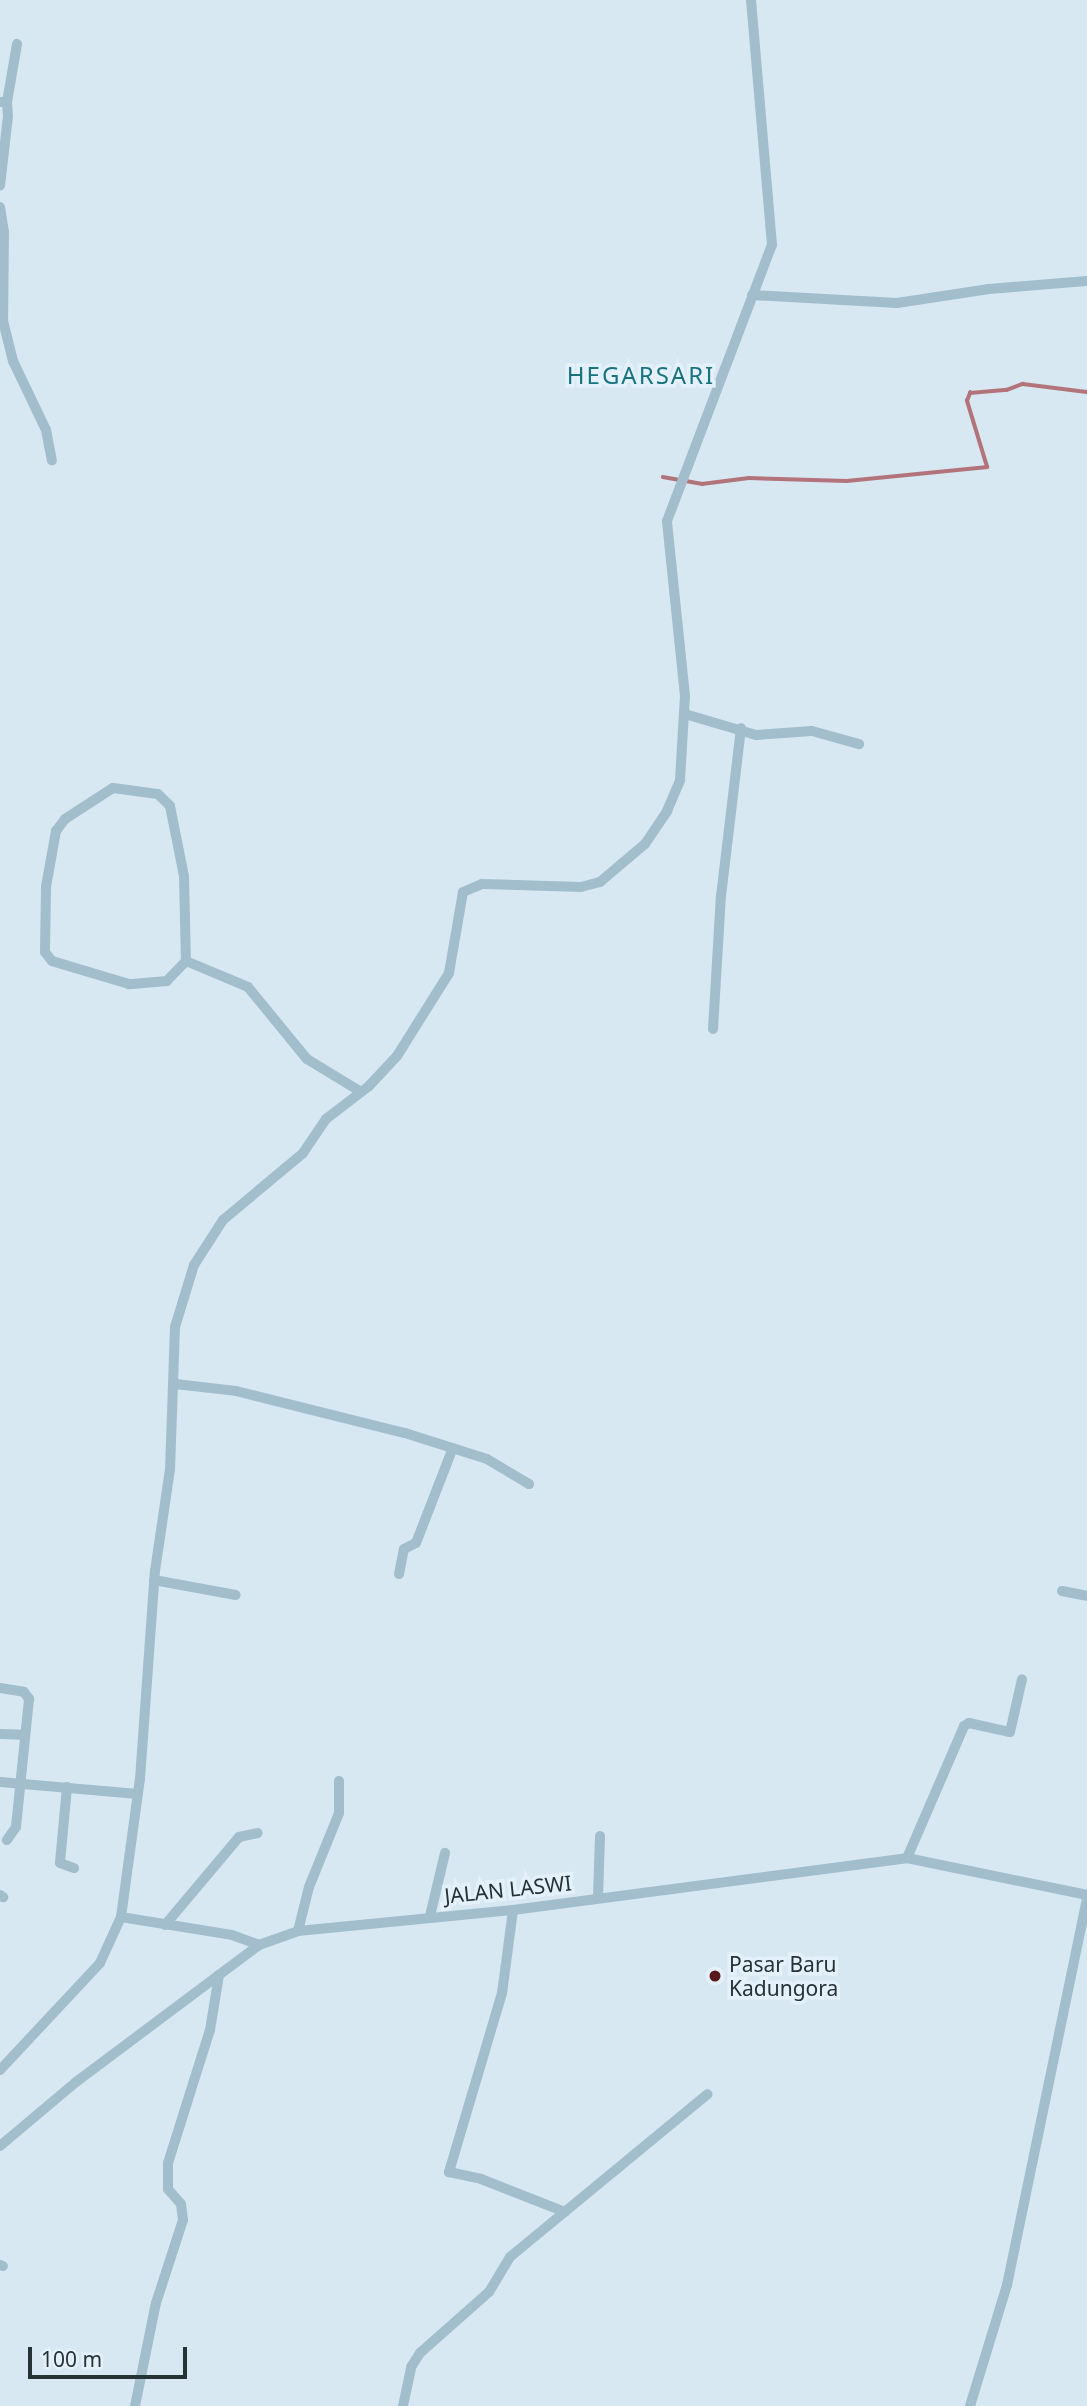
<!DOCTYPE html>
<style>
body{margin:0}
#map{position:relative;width:1087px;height:2406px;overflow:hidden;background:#d7e8f3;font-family:"Noto Sans",sans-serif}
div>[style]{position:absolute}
.stream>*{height:3.5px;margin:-1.75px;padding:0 1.75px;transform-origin:1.75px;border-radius:1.75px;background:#b2747a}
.minor>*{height:10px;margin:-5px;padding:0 5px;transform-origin:5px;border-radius:5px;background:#a2becc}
.dots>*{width:19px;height:19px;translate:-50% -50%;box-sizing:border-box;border:4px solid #e4f1fa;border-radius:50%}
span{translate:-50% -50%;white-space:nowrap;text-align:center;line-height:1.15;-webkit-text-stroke:7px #e4f1fa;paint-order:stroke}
.street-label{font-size:21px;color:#253336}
.poi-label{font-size:21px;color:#253336}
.left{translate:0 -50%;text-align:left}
.quarter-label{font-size:24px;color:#17747f;letter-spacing:2px}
.scale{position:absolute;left:28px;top:2347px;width:159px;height:32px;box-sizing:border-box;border:4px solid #253336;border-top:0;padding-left:9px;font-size:21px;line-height:24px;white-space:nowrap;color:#253336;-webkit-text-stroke:5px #e4f1fa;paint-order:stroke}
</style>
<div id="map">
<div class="stream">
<i style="left:663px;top:477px;width:40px;rotate:10deg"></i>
<i style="left:702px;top:484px;width:47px;rotate:-7.3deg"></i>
<i style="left:749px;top:478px;width:98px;rotate:1.8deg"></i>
<i style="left:847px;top:481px;width:141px;rotate:-5.7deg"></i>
<i style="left:987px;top:467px;width:69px;rotate:-106.9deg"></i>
<i style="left:967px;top:401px;width:9px;rotate:-69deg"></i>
<i style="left:970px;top:393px;width:37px;rotate:-5deg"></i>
<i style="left:1007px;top:390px;width:17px;rotate:-21deg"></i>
<i style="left:1023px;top:384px;width:64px;rotate:7.1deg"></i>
</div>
<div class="minor">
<i style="left:0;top:102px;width:7px"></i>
<i style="left:7px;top:102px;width:14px;rotate:86deg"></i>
<i style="left:8px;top:116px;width:70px;rotate:96.5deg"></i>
<i style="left:7px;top:102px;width:59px;rotate:-80.2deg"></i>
<i style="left:0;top:207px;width:25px;rotate:81deg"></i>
<i style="left:4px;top:232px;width:89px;rotate:90.6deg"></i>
<i style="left:3px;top:321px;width:41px;rotate:76deg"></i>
<i style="left:13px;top:361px;width:76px;rotate:64.4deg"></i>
<i style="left:46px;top:430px;width:31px;rotate:79deg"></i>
<i style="left:752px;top:295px;width:145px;rotate:3.2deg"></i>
<i style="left:897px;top:303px;width:93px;rotate:-8.7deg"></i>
<i style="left:989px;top:289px;width:98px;rotate:-4.7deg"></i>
<i style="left:685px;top:714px;width:74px;rotate:16.5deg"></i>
<i style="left:756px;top:735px;width:56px;rotate:-4.1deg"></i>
<i style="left:812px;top:731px;width:49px;rotate:15.5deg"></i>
<i style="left:186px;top:961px;width:28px;rotate:134deg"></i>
<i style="left:167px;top:981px;width:38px;rotate:175deg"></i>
<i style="left:129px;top:984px;width:80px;rotate:-163.4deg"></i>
<i style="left:52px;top:961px;width:11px;rotate:-128deg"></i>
<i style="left:45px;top:952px;width:65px;rotate:-89.1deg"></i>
<i style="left:46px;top:887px;width:57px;rotate:-79.9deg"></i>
<i style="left:56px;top:831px;width:15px;rotate:-53deg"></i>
<i style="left:65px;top:819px;width:57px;rotate:-32.9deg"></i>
<i style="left:113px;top:788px;width:45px;rotate:7.6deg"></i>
<i style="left:158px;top:794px;width:17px;rotate:45deg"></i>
<i style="left:170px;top:806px;width:71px;rotate:78.7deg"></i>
<i style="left:184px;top:876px;width:85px;rotate:88.7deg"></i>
<i style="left:186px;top:961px;width:67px;rotate:22.8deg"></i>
<i style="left:248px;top:987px;width:93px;rotate:50.7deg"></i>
<i style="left:307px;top:1059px;width:63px;rotate:31.4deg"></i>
<i style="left:713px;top:1029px;width:133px;rotate:-86.6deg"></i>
<i style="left:721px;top:896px;width:169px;rotate:-83.2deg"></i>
<i style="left:175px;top:1384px;width:61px;rotate:6.5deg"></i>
<i style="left:236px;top:1391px;width:174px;rotate:14deg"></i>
<i style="left:405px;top:1433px;width:86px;rotate:17.6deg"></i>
<i style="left:487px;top:1459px;width:49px;rotate:30.8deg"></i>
<i style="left:399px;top:1574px;width:25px;rotate:-79deg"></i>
<i style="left:404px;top:1549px;width:13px;rotate:-27deg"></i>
<i style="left:416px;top:1543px;width:100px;rotate:-68.8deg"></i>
<i style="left:154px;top:1580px;width:83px;rotate:10.4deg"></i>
<i style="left:1062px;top:1591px;width:25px;rotate:11deg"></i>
<i style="left:0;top:1688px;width:24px;rotate:9deg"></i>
<i style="left:24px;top:1692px;width:9px;rotate:54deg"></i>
<i style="left:29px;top:1699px;width:129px;rotate:95.8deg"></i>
<i style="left:16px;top:1827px;width:16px;rotate:125deg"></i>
<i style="left:0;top:1734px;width:24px;rotate:2deg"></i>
<i style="left:0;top:1782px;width:138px;rotate:5deg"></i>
<i style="left:67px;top:1787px;width:76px;rotate:95.3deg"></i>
<i style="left:60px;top:1863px;width:15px;rotate:20deg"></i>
<i style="left:907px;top:1858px;width:144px;rotate:-66.6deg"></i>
<i style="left:964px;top:1726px;width:6px;rotate:-31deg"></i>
<i style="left:969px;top:1723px;width:42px;rotate:12.4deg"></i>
<i style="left:1010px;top:1732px;width:54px;rotate:-77.2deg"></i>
<i style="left:0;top:1895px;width:4px;rotate:34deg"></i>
<i style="left:598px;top:1897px;width:61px;rotate:-88.1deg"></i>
<i style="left:513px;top:1910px;width:84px;rotate:97.5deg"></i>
<i style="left:502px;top:1993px;width:187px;rotate:106.5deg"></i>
<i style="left:449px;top:2172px;width:33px;rotate:12deg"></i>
<i style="left:481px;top:2179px;width:90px;rotate:21.4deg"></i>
<i style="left:430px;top:1916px;width:65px;rotate:-76.6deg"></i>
<i style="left:121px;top:1917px;width:112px;rotate:9.2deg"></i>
<i style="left:232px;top:1935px;width:29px;rotate:20deg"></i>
<i style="left:165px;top:1925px;width:115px;rotate:-49.9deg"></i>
<i style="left:239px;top:1837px;width:19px;rotate:-12deg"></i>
<i style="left:298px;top:1931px;width:45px;rotate:-76deg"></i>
<i style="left:309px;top:1887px;width:80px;rotate:-67.9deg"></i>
<i style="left:339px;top:1813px;width:32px;rotate:-90deg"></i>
<i style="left:0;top:2070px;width:146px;rotate:-46.9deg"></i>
<i style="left:100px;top:1963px;width:51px;rotate:-65.5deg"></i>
<i style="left:121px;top:1917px;width:139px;rotate:-82.2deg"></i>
<i style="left:140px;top:1779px;width:209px;rotate:-85.9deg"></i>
<i style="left:155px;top:1571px;width:102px;rotate:-81.6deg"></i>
<i style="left:170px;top:1470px;width:143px;rotate:-88deg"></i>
<i style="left:175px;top:1327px;width:65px;rotate:-73deg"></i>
<i style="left:194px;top:1265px;width:54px;rotate:-57.2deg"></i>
<i style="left:223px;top:1220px;width:104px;rotate:-39.9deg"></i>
<i style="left:303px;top:1153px;width:41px;rotate:-55.9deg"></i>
<i style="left:326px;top:1119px;width:54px;rotate:-37.5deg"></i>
<i style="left:369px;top:1086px;width:41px;rotate:-47deg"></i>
<i style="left:397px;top:1056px;width:98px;rotate:-57.9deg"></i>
<i style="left:449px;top:973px;width:82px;rotate:-80.2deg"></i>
<i style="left:463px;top:892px;width:21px;rotate:-23deg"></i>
<i style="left:482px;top:884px;width:99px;rotate:1.7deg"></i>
<i style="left:581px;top:887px;width:20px;rotate:-15deg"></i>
<i style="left:600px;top:882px;width:59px;rotate:-40.2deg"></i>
<i style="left:645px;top:844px;width:40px;rotate:-56deg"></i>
<i style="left:667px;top:811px;width:34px;rotate:-67deg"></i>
<i style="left:680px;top:780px;width:84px;rotate:-86.6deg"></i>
<i style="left:685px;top:696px;width:176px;rotate:-95.9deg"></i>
<i style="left:667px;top:521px;width:295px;rotate:-69.2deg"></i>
<i style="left:772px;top:245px;width:246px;rotate:-94.9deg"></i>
<i style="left:0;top:2146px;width:99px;rotate:-40.1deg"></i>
<i style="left:76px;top:2082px;width:229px;rotate:-36.8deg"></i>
<i style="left:259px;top:1945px;width:41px;rotate:-19.7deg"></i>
<i style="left:298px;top:1931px;width:216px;rotate:-5.6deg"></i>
<i style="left:513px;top:1910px;width:397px;rotate:-7.5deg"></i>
<i style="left:907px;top:1858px;width:184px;rotate:11.6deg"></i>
<i style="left:0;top:2265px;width:3px;rotate:18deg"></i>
<i style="left:135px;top:2406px;width:105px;rotate:-78.5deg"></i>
<i style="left:156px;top:2303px;width:87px;rotate:-72deg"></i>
<i style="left:183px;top:2220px;width:16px;rotate:-97deg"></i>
<i style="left:181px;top:2204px;width:20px;rotate:-131deg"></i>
<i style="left:168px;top:2189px;width:26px;rotate:-90deg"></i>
<i style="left:168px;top:2163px;width:139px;rotate:-72.5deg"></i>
<i style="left:210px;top:2030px;width:56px;rotate:-80.7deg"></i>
<i style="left:403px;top:2406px;width:40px;rotate:-78deg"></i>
<i style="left:411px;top:2367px;width:17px;rotate:-57deg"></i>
<i style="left:420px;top:2353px;width:92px;rotate:-41.5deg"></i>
<i style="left:489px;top:2292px;width:41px;rotate:-59deg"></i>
<i style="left:510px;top:2257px;width:256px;rotate:-39.5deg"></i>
<i style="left:970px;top:2406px;width:127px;rotate:-73deg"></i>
<i style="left:1007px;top:2285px;width:396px;rotate:-78.3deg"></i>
</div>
<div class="dots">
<i style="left:715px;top:1976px;background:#5a181c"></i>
</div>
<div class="street-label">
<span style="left:508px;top:1889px;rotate:-6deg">JALAN LASWI</span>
</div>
<div class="poi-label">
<span class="left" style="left:729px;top:1976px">Pasar Baru<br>Kadungora</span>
</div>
<div class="quarter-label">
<span style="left:641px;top:375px">HEGARSARI</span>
</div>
<div class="scale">100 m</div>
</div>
